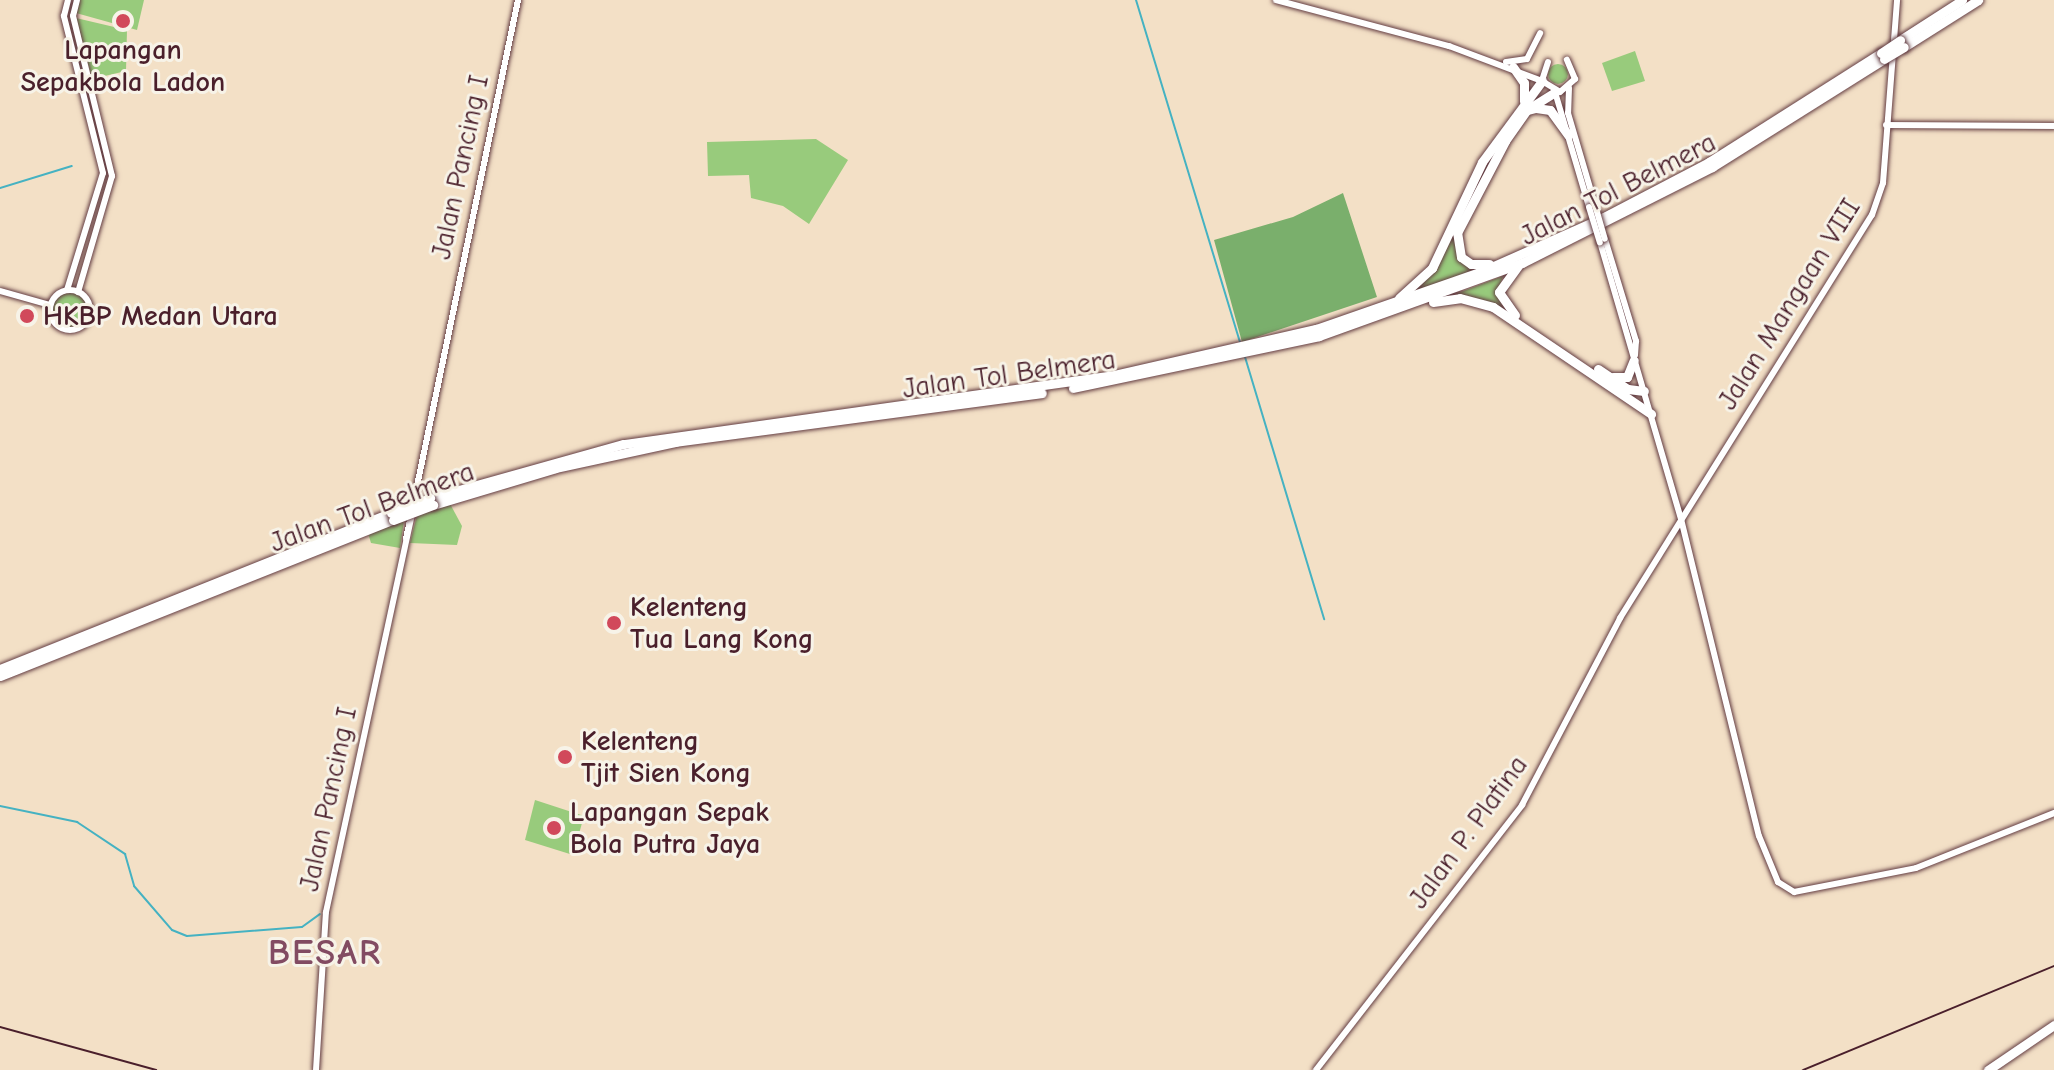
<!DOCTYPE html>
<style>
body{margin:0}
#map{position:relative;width:2054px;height:1070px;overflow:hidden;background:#f3e0c6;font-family:"Comic Neue",sans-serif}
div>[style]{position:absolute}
.green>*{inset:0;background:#98cb7c}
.round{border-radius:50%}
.forest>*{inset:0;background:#7aaf6c}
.stream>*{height:2px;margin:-1px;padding:0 1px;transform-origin:1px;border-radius:1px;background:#45b2c2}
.roads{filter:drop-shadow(0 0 2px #633c42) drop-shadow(0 0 2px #633c42)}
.secondary>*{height:6px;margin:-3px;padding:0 3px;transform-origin:3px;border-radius:3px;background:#fff}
.secondary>.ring{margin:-3px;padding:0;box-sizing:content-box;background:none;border:6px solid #fff;border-radius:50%}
.highway>*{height:9px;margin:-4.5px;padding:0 4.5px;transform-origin:4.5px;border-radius:4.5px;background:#fff}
.rail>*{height:2px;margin:-1px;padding:0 1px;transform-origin:1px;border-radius:1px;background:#4a1f2b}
.bridges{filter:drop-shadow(0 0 2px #633c42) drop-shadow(0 0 2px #633c42)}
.secondary-bridge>*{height:6px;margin:-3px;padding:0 3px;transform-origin:3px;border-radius:3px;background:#fff}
.highway-bridge>*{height:9px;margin:-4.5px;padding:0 4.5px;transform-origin:4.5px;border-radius:4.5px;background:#fff}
.dots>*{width:22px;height:22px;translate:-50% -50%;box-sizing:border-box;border:4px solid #f7f3e8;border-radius:50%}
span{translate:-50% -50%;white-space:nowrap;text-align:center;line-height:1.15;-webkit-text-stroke:6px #f7f3e8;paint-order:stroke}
.poi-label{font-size:28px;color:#4a1f2b;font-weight:700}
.left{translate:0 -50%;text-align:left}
.street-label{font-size:28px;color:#4a1f2b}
.district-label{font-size:36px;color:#824b62;font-weight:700;letter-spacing:2px}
</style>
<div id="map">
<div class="green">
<i style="clip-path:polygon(80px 0,144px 0,137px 30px,76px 13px)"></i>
<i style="clip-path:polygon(76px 18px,127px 30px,126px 71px,92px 79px)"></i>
<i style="clip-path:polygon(1635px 51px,1645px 81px,1612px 91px,1602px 63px)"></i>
<i class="round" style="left:1548px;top:64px;width:20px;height:20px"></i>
<i style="clip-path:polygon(816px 139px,848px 160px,809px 224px,783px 206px,751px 198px,749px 175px,708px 176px,707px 142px)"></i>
<i style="clip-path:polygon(1455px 232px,1459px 260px,1480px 269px,1411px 295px)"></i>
<i style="clip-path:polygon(1503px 276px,1497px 294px,1504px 311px,1450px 296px)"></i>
<i class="round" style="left:50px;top:290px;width:40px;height:40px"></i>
<i style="clip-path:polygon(448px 500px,462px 526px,457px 545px,410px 543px,417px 515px)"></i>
<i style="clip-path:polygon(404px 520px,400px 548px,371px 543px,368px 533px)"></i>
<i style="clip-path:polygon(535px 800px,584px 816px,573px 855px,525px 840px)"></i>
</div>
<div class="forest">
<i style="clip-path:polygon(1343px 193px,1377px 297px,1242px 342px,1214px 240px,1293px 217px)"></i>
</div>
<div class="stream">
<i style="left:1136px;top:0;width:358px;rotate:73.1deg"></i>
<i style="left:0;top:188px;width:75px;rotate:-17deg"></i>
<i style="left:1245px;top:357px;width:274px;rotate:73.2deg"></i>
<i style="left:0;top:806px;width:79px;rotate:11.7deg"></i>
<i style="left:77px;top:822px;width:58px;rotate:33.7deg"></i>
<i style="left:125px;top:854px;width:33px;rotate:74deg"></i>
<i style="left:134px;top:886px;width:58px;rotate:49.2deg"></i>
<i style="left:172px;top:930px;width:16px;rotate:22deg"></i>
<i style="left:187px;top:936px;width:115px;rotate:-4.5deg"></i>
<i style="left:302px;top:927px;width:22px;rotate:-36deg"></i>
</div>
<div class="roads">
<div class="secondary">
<i style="left:77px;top:0;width:16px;rotate:104deg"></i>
<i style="left:73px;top:16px;width:165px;rotate:76.3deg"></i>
<i style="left:112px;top:176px;width:121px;rotate:106.3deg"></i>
<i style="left:1276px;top:0;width:179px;rotate:14.9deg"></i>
<i style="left:1449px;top:46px;width:99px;rotate:20.6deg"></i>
<i style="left:1506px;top:62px;width:21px;rotate:-8deg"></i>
<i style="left:1527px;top:59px;width:29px;rotate:-63deg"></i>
<i style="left:1548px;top:62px;width:20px;rotate:108deg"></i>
<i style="left:1542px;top:81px;width:21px;rotate:31deg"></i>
<i style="left:1560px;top:92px;width:20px;rotate:-41deg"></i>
<i style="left:1575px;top:79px;width:21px;rotate:-113deg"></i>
<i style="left:1569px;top:88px;width:25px;rotate:92deg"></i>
<i style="left:1568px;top:113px;width:96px;rotate:73.6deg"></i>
<i style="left:1555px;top:92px;width:120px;rotate:73.5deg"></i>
<i style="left:1886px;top:125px;width:168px;rotate:0.3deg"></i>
<i style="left:1605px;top:239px;width:107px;rotate:73.1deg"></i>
<i style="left:1636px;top:341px;width:14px;rotate:94deg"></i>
<i style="left:1600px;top:242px;width:289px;rotate:73.7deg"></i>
<i style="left:1681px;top:519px;width:326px;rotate:76.2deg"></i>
<i style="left:1759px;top:836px;width:50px;rotate:67.6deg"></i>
<i style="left:1778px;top:882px;width:19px;rotate:32deg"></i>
<i style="left:1794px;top:892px;width:124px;rotate:-11.1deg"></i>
<i style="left:1916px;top:868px;width:149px;rotate:-21.7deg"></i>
<i class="ring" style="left:50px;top:290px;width:34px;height:34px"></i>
<i style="left:67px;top:290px;width:122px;rotate:-72.9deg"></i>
<i style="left:103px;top:173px;width:162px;rotate:-104deg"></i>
<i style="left:64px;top:16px;width:16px;rotate:-76deg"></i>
<i style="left:0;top:291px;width:52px;rotate:15.6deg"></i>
<i style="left:406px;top:539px;width:551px;rotate:-78.26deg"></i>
<i style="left:316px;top:1070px;width:158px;rotate:-86.4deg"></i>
<i style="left:326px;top:912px;width:437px;rotate:-77.8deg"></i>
<i style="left:1316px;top:1070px;width:336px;rotate:-52.1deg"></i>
<i style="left:1522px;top:805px;width:211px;rotate:-62.3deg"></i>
<i style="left:1620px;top:618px;width:475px;rotate:-58deg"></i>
<i style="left:1872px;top:215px;width:34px;rotate:-71deg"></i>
<i style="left:1883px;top:183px;width:184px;rotate:-85.6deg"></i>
</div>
<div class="highway">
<i style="left:1900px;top:40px;width:74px;rotate:-32.8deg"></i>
<i style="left:1904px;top:47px;width:88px;rotate:-32.4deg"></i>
<i style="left:1513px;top:67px;width:19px;rotate:55deg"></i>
<i style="left:1524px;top:83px;width:18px;rotate:90deg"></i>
<i style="left:1528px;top:109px;width:32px;rotate:-32deg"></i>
<i style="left:1489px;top:264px;width:18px;rotate:180deg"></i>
<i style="left:1471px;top:264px;width:12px;rotate:-145deg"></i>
<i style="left:1461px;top:257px;width:24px;rotate:-99deg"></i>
<i style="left:1457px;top:233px;width:104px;rotate:-62.4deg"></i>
<i style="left:1505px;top:141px;width:38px;rotate:-55deg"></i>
<i style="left:1527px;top:110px;width:9px;rotate:-13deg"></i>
<i style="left:1536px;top:108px;width:14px;rotate:8deg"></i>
<i style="left:1550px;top:110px;width:31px;rotate:54deg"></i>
<i style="left:1399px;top:298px;width:45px;rotate:-42.3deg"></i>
<i style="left:1432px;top:268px;width:117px;rotate:-64.7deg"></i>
<i style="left:1482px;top:162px;width:101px;rotate:-53.5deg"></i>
<i style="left:1433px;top:302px;width:27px;rotate:-8deg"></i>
<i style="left:1460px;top:298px;width:34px;rotate:15deg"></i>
<i style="left:1493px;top:307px;width:191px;rotate:34.1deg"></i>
<i style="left:1515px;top:315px;width:28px;rotate:-125deg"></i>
<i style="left:1499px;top:292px;width:32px;rotate:-54deg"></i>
<i style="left:1598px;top:369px;width:36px;rotate:34deg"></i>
<i style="left:1628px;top:389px;width:16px;rotate:7deg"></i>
<i style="left:1613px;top:377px;width:14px"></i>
<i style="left:1627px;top:377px;width:18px;rotate:-68deg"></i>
<i style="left:1073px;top:388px;width:251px;rotate:-11.9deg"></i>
<i style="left:1319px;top:336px;width:216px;rotate:-19.8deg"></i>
<i style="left:1522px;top:263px;width:213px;rotate:-26.8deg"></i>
<i style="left:1712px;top:167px;width:203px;rotate:-32.1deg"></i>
<i style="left:430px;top:498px;width:201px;rotate:-15.6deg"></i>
<i style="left:624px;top:444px;width:491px;rotate:-8deg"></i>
<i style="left:1110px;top:376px;width:211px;rotate:-12.9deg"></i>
<i style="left:1316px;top:329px;width:174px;rotate:-19.2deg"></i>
<i style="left:1480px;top:272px;width:136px;rotate:-23.9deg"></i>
<i style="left:1604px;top:217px;width:119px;rotate:-27.6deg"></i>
<i style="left:1709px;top:162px;width:204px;rotate:-32.4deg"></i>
<i style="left:433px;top:505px;width:128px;rotate:-16.7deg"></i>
<i style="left:556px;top:468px;width:122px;rotate:-12.3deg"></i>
<i style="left:675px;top:442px;width:370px;rotate:-7.6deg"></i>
<i style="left:0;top:669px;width:421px;rotate:-21.8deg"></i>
<i style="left:0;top:676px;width:423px;rotate:-21.7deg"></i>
<i style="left:1988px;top:1070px;width:80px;rotate:-34.3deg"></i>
</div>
</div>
<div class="rail">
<i style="left:0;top:1027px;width:162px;rotate:15.4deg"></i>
<i style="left:1803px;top:1070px;width:272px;rotate:-22.5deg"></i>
</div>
<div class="bridges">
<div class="secondary-bridge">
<i style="left:1595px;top:205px;width:35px;rotate:74deg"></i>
<i style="left:1589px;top:207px;width:37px;rotate:73deg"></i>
</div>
<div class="highway-bridge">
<i style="left:1881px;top:53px;width:23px;rotate:-34deg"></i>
<i style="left:1884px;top:59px;width:23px;rotate:-31deg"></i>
<i style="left:391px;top:513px;width:42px;rotate:-21deg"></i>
<i style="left:393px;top:520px;width:43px;rotate:-20.6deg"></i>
</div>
</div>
<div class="dots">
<i style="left:123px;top:21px;background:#d1495b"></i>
<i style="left:27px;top:316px;background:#d1495b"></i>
<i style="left:614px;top:623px;background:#d1495b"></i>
<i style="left:565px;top:757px;background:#d1495b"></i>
<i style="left:554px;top:828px;background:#d1495b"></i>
</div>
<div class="poi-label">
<span style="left:123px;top:66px">Lapangan<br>Sepakbola Ladon</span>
<span class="left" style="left:43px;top:316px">HKBP Medan Utara</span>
<span class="left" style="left:630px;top:623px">Kelenteng<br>Tua Lang Kong</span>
<span class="left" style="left:581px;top:757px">Kelenteng<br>Tjit Sien Kong</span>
<span class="left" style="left:570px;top:828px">Lapangan Sepak<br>Bola Putra Jaya</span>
</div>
<div class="street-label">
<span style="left:460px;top:167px;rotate:-78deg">Jalan Pancing I</span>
<span style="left:1618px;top:189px;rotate:-27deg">Jalan Tol Belmera</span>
<span style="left:1789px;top:304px;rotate:-58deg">Jalan Mangaan VIII</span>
<span style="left:1009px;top:374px;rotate:-8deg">Jalan Tol Belmera</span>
<span style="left:372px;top:507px;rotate:-20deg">Jalan Tol Belmera</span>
<span style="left:328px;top:799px;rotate:-78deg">Jalan Pancing I</span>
<span style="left:1468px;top:832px;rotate:-54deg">Jalan P. Platina</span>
</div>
<div class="district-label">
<span style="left:325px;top:953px">BESAR</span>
</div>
</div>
